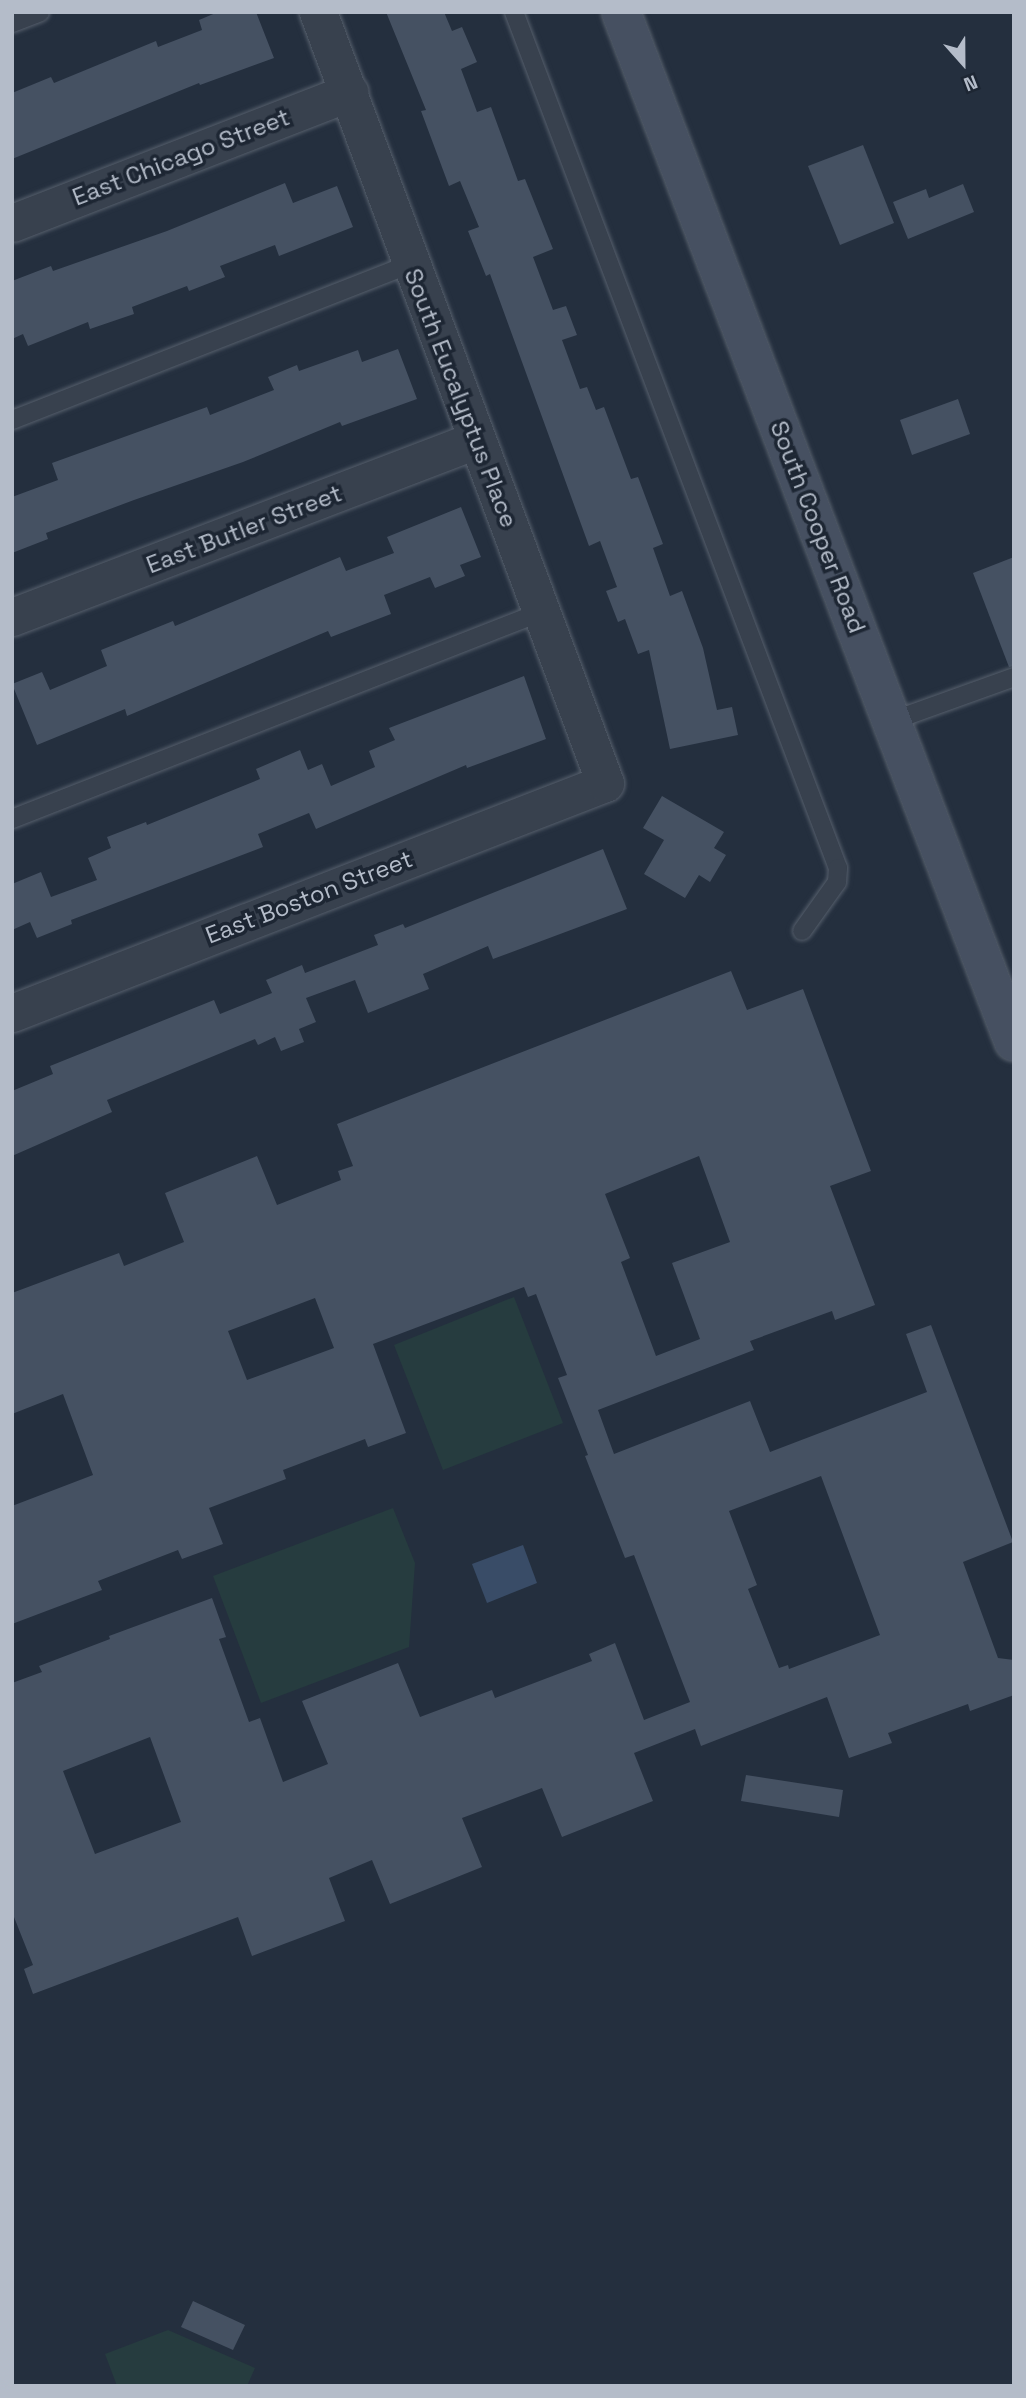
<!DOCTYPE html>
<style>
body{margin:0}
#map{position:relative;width:1026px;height:2398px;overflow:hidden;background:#242f3e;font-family:"Space Grotesk",sans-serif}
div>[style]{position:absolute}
.green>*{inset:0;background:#263c3f}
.water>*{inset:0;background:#394c67}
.building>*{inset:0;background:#455162}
.roads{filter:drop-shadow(0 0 2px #565f6c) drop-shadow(0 0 2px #565f6c)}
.service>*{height:18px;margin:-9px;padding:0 9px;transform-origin:9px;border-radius:9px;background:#38414e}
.minor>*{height:37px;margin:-18.5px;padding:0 18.5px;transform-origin:18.5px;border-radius:18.5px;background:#38414e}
.secondary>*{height:38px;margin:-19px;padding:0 19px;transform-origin:19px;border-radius:19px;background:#465061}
span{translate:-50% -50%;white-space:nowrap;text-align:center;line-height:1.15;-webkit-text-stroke:7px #1d2633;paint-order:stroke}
.street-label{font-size:24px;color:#b4bcc9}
.frame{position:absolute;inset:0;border:14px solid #b4bcc9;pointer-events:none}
.north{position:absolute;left:928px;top:28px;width:70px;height:70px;-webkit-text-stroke:5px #1d2633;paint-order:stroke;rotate:159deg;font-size:19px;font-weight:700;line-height:28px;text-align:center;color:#b4bcc9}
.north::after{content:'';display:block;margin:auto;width:24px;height:32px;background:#b4bcc9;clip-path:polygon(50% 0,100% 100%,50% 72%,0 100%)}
</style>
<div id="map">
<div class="green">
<i style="clip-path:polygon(514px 1297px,563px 1423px,443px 1470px,394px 1345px)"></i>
<i style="clip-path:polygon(393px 1508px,415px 1563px,409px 1647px,261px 1703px,213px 1576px)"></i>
<i style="clip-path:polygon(168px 2330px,255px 2368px,247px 2386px,117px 2386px,105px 2354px)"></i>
</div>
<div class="water">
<i style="clip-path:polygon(523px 1545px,537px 1583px,487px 1603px,472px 1564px)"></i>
</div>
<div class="building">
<i style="clip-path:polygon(218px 12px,256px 12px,274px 58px,200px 85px,199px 83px,12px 159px,12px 93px,51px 77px,54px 83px,156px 41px,158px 47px,202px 30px,199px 20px)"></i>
<i style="clip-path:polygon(386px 12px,444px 12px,452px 31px,462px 27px,477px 62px,461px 69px,477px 112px,491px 107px,518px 181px,525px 179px,553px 249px,533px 257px,553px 310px,566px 306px,577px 335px,562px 340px,580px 389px,587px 387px,596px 410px,604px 407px,631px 479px,638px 477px,663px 544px,653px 548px,670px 596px,682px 591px,703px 648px,717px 710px,732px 707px,738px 735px,670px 749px,649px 650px,638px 654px,625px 619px,618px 622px,606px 591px,617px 587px,600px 541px,589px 546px,490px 274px,486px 276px,468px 231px,479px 227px,460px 181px,449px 186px,421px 111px,426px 110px)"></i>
<i style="clip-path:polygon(863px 145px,894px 223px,840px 245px,808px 166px)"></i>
<i style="clip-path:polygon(285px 183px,293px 203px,337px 186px,353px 227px,279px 256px,275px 245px,220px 266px,225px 277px,189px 291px,187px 286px,132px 307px,134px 314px,90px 329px,88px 322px,28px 346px,23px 334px,12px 339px,12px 281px,51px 266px,53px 271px,167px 231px)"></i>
<i style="clip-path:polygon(963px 184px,974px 212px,908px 239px,893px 202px,926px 189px,929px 198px)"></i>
<i style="clip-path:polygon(398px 349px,417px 399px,342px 426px,340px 422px,243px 462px,134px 500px,46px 533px,48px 539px,12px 553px,12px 497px,58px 480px,52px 463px,207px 407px,210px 415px,274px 390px,268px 377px,297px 365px,299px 371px,358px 350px,362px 362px)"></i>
<i style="clip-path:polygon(958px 399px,970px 434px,912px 455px,900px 420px)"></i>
<i style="clip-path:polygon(461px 507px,481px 557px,460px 565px,465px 576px,435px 588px,430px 577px,384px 595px,391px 614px,331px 637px,328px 631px,127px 716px,125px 709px,37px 745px,12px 684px,42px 672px,50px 690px,107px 666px,101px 650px,173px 621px,175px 626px,340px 557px,346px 571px,394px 553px,387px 537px)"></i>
<i style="clip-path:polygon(1014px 557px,1014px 666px,1009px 667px,973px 573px)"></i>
<i style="clip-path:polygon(524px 676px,546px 739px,467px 768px,466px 765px,316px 829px,309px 813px,258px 834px,263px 847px,71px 920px,72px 924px,37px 938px,30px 922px,12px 930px,12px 884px,41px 872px,51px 897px,97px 880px,88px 858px,111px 848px,107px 837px,146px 822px,147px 825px,260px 779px,256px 769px,300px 750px,308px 770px,322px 764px,331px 786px,375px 767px,369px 751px,395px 740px,389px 728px)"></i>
<i style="clip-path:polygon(662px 796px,724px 832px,714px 848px,726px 855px,710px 882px,699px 875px,685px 898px,644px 874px,664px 840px,643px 828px)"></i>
<i style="clip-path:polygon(603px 849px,627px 909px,493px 959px,488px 946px,423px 974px,429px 989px,368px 1013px,355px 980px,306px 998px,316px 1022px,299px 1029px,304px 1042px,281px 1051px,275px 1037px,258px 1045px,255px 1039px,107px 1100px,112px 1112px,12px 1156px,12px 1091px,53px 1074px,50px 1066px,214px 1000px,220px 1014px,272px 993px,266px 980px,302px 965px,305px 973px,378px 945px,374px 935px,403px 924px,405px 928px)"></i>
<i style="clip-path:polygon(evenodd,731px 971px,747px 1010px,803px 989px,871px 1171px,830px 1186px,875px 1305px,835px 1320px,832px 1311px,750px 1341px,754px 1350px,598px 1410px,614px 1454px,750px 1401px,770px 1452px,927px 1392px,906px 1334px,931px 1325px,1013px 1542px,963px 1562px,998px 1658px,1014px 1660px,1014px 1695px,970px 1711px,968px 1704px,888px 1733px,892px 1743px,849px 1758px,827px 1697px,701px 1746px,695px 1729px,634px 1753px,653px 1801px,562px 1837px,542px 1788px,462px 1818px,482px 1867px,390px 1904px,372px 1860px,329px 1878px,345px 1921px,252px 1956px,238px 1917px,33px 1994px,24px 1969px,33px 1965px,12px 1912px,12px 1683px,42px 1672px,39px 1666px,110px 1639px,109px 1636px,212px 1598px,226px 1637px,219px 1639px,249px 1722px,260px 1718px,283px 1782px,328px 1764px,302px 1701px,398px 1663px,420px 1717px,492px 1690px,495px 1698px,592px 1661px,589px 1654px,615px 1643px,644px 1720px,690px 1702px,634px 1555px,625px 1558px,585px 1456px,588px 1455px,558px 1378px,567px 1375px,536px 1294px,528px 1297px,524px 1287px,373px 1344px,406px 1433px,368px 1447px,365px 1439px,283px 1470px,286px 1479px,209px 1508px,223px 1544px,182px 1559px,178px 1550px,98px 1581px,102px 1590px,12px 1624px,12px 1506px,93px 1475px,63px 1394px,12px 1414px,12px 1293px,119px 1253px,124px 1266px,184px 1242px,165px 1193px,257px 1156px,277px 1205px,341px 1180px,338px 1171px,353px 1166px,337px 1124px,731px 971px,699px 1156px,730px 1242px,672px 1263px,700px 1339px,656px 1356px,621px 1262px,630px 1258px,605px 1194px,699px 1156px,731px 971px,315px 1298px,334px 1348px,247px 1380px,228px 1331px,315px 1298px,731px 971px,821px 1476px,880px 1635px,789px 1669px,788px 1665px,779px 1668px,748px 1589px,757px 1585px,729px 1511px,821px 1476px,731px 971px,150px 1737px,181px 1822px,95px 1854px,63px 1771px,150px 1737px)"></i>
<i style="clip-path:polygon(746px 1775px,843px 1790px,839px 1817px,741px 1801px)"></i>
<i style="clip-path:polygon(193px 2301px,245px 2325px,233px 2350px,181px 2327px)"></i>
</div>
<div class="roads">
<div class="service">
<i style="left:514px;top:12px;width:915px;rotate:69.27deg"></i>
<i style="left:838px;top:868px;width:14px;rotate:94deg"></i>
<i style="left:837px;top:882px;width:60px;rotate:125.5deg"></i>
<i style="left:12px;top:23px;width:30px;rotate:-21deg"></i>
<i style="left:12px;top:420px;width:428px;rotate:-21.4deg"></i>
<i style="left:892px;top:721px;width:130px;rotate:-19.8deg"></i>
<i style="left:12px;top:819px;width:568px;rotate:-21.37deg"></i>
</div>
<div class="minor">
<i style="left:12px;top:223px;width:362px;rotate:-21.2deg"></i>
<i style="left:12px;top:617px;width:497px;rotate:-20.9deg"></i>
<i style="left:12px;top:1013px;width:636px;rotate:-21.2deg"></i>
<i style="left:605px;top:783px;width:823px;rotate:-110.42deg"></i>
</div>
<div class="secondary">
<i style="left:621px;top:12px;width:1102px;rotate:69.12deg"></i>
</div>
</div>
<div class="street-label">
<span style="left:181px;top:157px;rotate:-21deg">East Chicago Street</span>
<span style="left:461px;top:398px;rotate:69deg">South Eucalyptus Place</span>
<span style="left:818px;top:527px;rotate:69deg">South Cooper Road</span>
<span style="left:244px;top:529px;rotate:-21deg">East Butler Street</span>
<span style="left:309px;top:897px;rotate:-21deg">East Boston Street</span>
</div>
<div class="frame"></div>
<div class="north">N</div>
</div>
